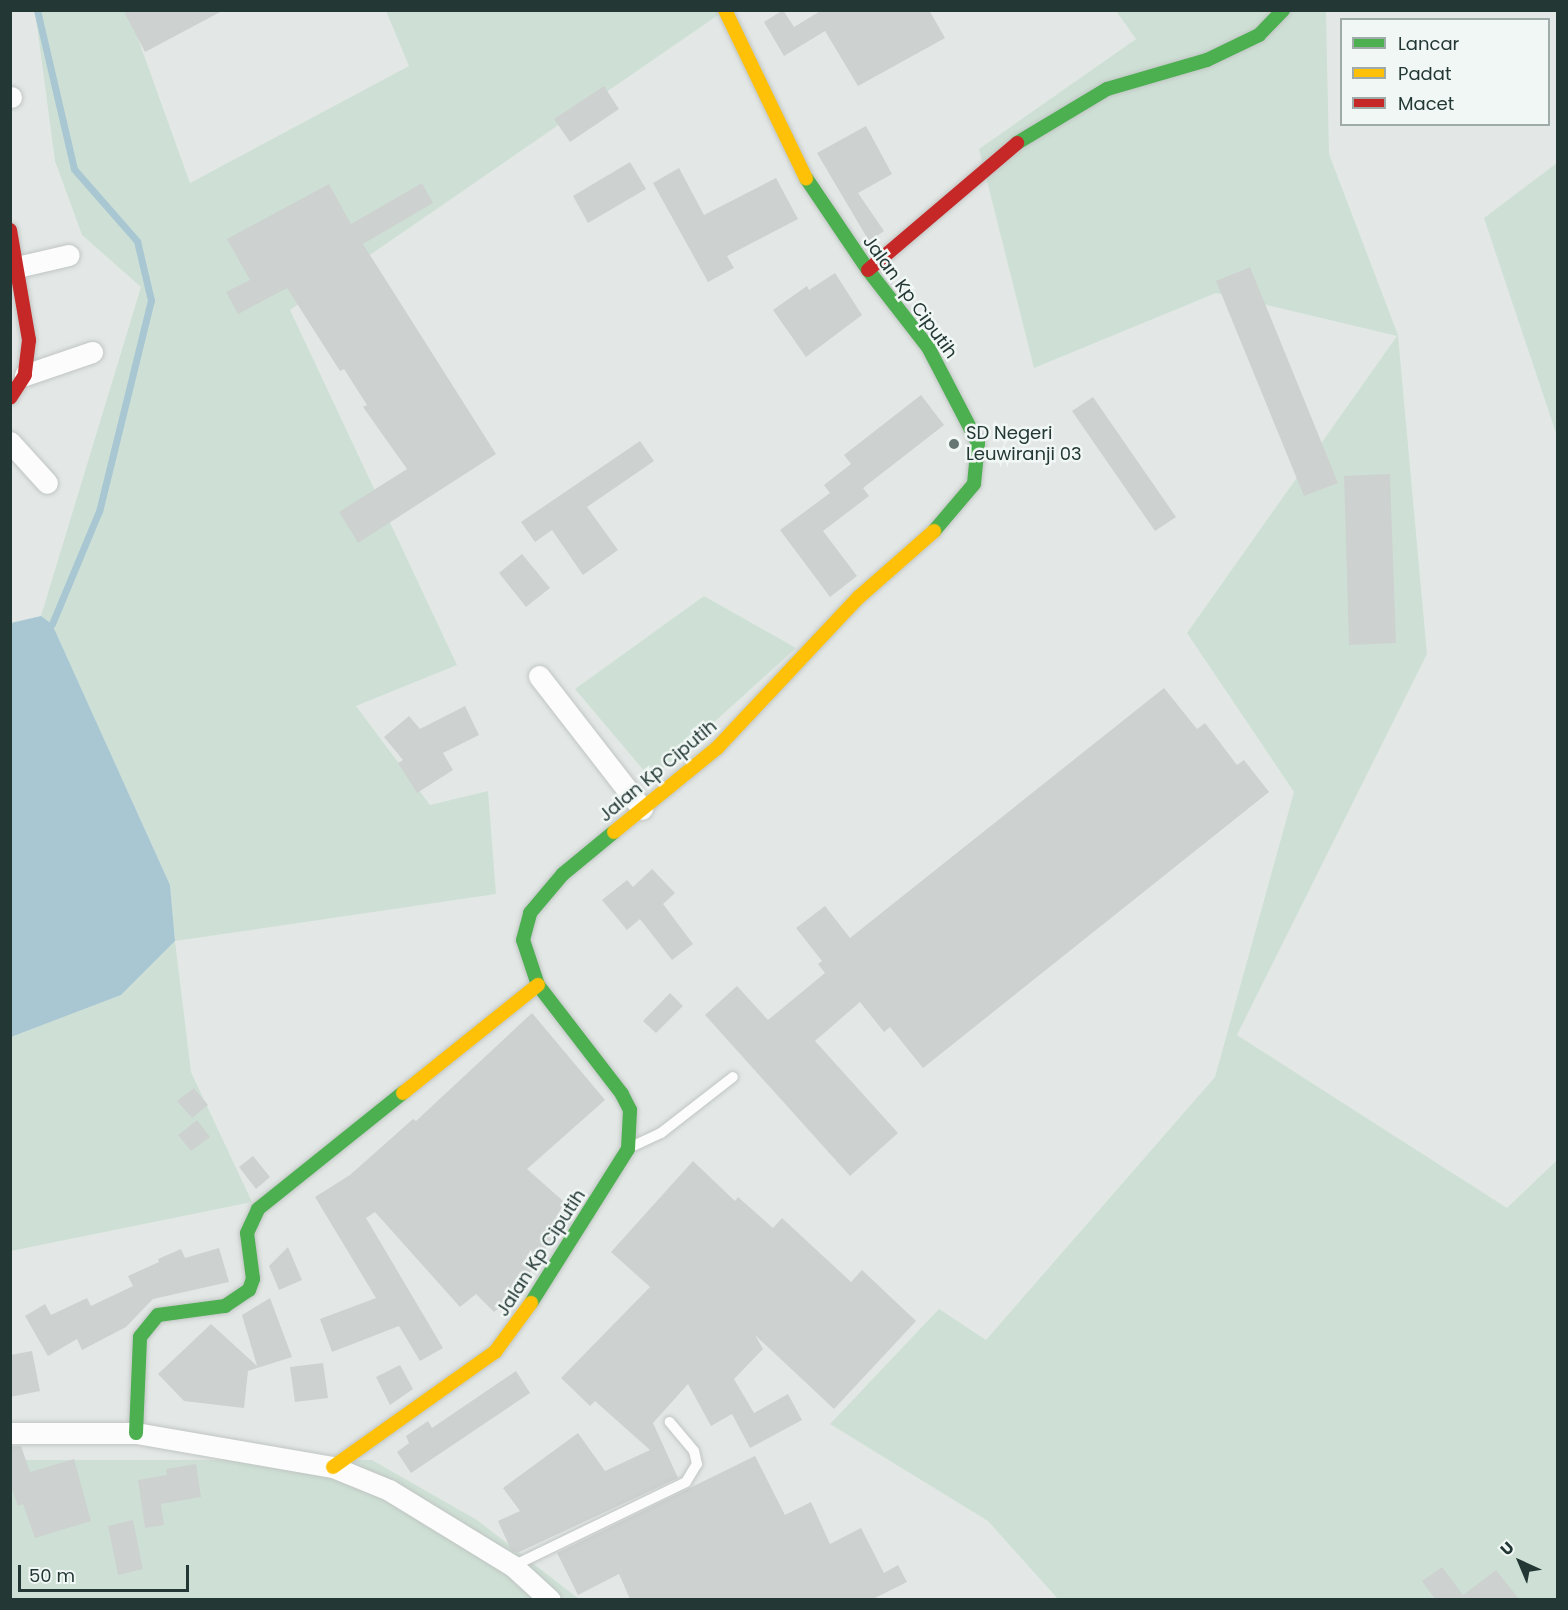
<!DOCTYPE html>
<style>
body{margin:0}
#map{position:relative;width:1568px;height:1610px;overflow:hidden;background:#e3e8e6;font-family:Poppins,sans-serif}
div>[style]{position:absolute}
.green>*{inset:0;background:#cee0d5}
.water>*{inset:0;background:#a8c7d2}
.stream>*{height:7px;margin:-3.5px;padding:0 3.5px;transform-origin:3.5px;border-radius:3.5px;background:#a8c7d2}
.building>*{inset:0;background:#cdd1d0}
.roads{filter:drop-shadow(0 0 2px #c0c5c3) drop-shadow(0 0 2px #c0c5c3)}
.lane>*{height:10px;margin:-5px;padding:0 5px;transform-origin:5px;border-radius:5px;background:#fbfcfb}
.street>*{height:21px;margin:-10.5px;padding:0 10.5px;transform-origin:10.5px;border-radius:10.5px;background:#fbfcfb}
.fast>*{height:14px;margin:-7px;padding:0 7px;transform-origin:7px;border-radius:7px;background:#4caf50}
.slow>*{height:14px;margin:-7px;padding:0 7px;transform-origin:7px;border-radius:7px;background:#ffc107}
.jam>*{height:14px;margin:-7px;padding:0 7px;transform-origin:7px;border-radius:7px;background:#c62828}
.dots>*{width:16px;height:16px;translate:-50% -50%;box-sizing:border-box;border:3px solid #f1f7f4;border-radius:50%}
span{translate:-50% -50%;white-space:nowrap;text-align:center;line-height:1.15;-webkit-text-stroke:5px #f1f7f4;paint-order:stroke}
.street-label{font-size:18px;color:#233835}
.poi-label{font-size:18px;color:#233835}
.left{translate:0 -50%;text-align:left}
.frame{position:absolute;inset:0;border:12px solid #233835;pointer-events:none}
.legend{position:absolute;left:1340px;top:18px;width:210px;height:108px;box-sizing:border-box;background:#f1f7f4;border:2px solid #9faba8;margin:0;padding:8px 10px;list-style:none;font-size:18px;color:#233835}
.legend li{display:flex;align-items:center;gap:12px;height:30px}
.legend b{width:30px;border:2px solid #9faba8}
.north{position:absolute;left:1490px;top:1532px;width:60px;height:60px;-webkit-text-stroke:4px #f1f7f4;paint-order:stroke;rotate:316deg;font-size:16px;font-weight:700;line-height:24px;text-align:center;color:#233835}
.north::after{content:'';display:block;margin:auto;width:21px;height:27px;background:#233835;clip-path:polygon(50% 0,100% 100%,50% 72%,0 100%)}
.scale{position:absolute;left:18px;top:1565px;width:171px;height:27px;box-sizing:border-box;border:3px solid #233835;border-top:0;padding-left:8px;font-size:18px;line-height:21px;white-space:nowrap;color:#233835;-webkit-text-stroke:4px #f1f7f4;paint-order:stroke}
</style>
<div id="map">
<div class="green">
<i style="clip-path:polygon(35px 11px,128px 11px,190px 183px,409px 66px,386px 11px,724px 11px,290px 310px,457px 665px,356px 706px,430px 805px,488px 791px,496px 894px,175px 941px,191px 1072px,252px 1202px,11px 1251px,11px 1037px,121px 995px,175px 941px,170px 885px,52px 624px,41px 616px,141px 287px,82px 235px,55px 161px)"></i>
<i style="clip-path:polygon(1116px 11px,1326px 11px,1329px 154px,1398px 335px,1427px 654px,1237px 1035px,1507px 1208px,1557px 1160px,1557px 1599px,1058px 1599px,988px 1521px,830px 1424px,939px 1309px,986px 1340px,1215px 1077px,1294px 792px,1187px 633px,1397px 336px,1216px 293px,1034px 368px,979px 149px,1136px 39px)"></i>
<i style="clip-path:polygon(1557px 163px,1557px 436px,1484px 218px)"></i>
<i style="clip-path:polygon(704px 596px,796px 648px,651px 779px,575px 689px)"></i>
<i style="clip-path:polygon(10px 1460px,372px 1460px,477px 1520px,579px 1599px,11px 1599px)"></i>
</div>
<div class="water">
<i style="clip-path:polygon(41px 616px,52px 624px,170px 885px,175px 941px,121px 995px,11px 1037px,11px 623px)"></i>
</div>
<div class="stream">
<i style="left:37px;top:10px;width:163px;rotate:76.9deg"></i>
<i style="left:74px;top:169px;width:96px;rotate:48.8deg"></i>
<i style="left:137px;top:241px;width:61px;rotate:76.7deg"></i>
<i style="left:151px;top:300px;width:217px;rotate:103.8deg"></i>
<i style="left:99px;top:511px;width:122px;rotate:112.6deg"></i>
</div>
<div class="building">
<i style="clip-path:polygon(123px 10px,224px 10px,145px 52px)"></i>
<i style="clip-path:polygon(783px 10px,794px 27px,822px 10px,929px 10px,945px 38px,858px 86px,825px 31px,784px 56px,764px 22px)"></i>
<i style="clip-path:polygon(604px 86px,619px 109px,570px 142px,554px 119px)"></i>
<i style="clip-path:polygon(866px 126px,892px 174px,858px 193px,884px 231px,869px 241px,817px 153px)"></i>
<i style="clip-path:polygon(630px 162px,646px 189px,588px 223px,573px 196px)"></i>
<i style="clip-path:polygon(679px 168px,704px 215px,776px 178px,798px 219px,727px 256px,734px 268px,708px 282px,653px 183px)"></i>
<i style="clip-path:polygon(422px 183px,433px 203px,363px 244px,496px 454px,358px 543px,339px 512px,407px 469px,363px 407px,367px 405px,344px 369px,340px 371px,287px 288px,238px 314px,226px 292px,250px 280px,227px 239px,329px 184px,351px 224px)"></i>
<i style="clip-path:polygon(1250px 267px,1338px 483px,1304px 496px,1216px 281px)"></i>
<i style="clip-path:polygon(835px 273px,862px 315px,806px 357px,773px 310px,807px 286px,809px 290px)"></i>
<i style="clip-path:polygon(921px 395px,944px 425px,863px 488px,869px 496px,823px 531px,857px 576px,830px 597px,780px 530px,830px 493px,824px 485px,851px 464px,844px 455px)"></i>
<i style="clip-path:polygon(1093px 397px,1176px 517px,1155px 531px,1072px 411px)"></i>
<i style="clip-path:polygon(640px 441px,654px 461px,587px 507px,618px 550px,583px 575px,552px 530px,535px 542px,521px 522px)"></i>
<i style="clip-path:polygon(1390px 474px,1396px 643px,1349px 645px,1344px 476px)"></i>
<i style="clip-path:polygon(522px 554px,550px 588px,526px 607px,499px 573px)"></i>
<i style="clip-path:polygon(1164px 688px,1197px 729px,1205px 723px,1237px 765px,1244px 760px,1269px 792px,923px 1068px,890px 1027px,884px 1032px,860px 1002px,815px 1041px,898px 1133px,850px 1176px,705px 1015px,737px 986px,768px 1020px,825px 973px,818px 964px,822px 961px,796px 928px,825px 906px,850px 938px)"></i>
<i style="clip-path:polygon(465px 706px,479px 735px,443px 753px,453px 770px,417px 793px,398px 763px,403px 760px,384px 737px,409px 716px,420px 729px)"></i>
<i style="clip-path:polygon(652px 869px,675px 893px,663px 904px,693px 944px,672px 960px,640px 919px,627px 930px,602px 900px,627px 880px,633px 887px)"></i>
<i style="clip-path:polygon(670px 993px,683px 1006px,656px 1033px,643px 1021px)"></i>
<i style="clip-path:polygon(532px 1013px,605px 1100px,527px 1169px,571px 1208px,519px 1290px,494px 1312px,476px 1294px,460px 1307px,375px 1212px,366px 1218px,443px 1348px,420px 1361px,399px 1326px,332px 1352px,320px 1319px,376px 1298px,315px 1197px,350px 1175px,413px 1119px,416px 1121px)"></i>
<i style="clip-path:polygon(194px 1088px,208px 1105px,192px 1118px,177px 1101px)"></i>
<i style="clip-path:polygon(197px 1120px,210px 1137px,191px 1151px,178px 1135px)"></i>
<i style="clip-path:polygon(253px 1156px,270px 1177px,256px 1189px,239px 1167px)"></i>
<i style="clip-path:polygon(693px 1161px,735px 1201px,738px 1197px,773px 1228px,782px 1218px,851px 1282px,862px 1270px,916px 1321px,834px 1409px,755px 1335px,763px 1349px,734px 1379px,754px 1413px,788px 1394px,802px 1420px,750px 1448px,732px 1414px,711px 1426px,688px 1384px,653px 1423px,678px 1478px,517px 1553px,511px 1550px,498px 1521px,520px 1511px,503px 1488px,578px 1433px,605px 1471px,650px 1450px,595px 1401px,590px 1406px,561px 1378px,650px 1287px,611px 1252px)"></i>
<i style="clip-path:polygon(288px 1247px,302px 1280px,279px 1290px,269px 1266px)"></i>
<i style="clip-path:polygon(219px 1248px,229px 1282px,153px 1299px,126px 1327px,82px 1350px,77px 1339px,48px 1356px,25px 1316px,45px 1304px,51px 1315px,87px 1298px,91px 1306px,133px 1286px,128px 1276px,159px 1262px,158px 1259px,181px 1249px,185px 1258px)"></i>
<i style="clip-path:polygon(270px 1298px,292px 1357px,248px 1371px,244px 1408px,184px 1401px,158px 1374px,211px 1324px,257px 1366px,242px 1315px)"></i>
<i style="clip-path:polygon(32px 1351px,40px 1391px,10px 1397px,10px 1355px)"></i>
<i style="clip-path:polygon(323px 1363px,328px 1398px,295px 1402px,290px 1367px)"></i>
<i style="clip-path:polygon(400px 1365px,413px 1389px,390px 1405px,376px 1377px)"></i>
<i style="clip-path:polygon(516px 1371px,530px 1393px,411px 1473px,397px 1452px,409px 1443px,406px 1436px,428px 1421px,432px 1428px)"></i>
<i style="clip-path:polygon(10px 1446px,21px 1446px,30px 1472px,74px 1459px,91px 1521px,35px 1538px,23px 1504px,18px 1506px,10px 1484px)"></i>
<i style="clip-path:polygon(755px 1456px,785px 1515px,811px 1502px,830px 1544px,861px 1528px,884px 1573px,898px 1565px,907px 1582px,873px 1599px,630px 1599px,619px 1574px,578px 1595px,557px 1553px)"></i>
<i style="clip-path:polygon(196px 1464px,201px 1497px,161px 1504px,164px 1525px,145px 1528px,138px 1480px,167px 1475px,166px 1469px)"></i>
<i style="clip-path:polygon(133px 1520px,143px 1569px,118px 1575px,108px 1526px)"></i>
<i style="clip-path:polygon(1442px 1567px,1463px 1595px,1496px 1570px,1519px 1599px,1435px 1599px,1422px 1581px)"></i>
</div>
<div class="roads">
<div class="lane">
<i style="left:631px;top:1147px;width:33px;rotate:-25deg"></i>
<i style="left:661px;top:1133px;width:91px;rotate:-37.9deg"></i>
<i style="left:513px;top:1566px;width:192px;rotate:-25.9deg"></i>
<i style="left:686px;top:1482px;width:21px;rotate:-59deg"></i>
<i style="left:697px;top:1464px;width:13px;rotate:-103deg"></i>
<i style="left:694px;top:1451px;width:38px;rotate:-130deg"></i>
</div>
<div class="street">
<i style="left:10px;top:97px;width:1px"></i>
<i style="left:17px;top:267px;width:53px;rotate:-13deg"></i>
<i style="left:25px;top:375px;width:71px;rotate:-18.9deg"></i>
<i style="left:10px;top:442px;width:55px;rotate:47.9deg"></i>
<i style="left:539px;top:676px;width:168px;rotate:52.2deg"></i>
<i style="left:10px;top:1433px;width:126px"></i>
<i style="left:136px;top:1433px;width:200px;rotate:9.8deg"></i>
<i style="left:333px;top:1467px;width:61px;rotate:22.3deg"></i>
<i style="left:389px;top:1490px;width:145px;rotate:31.5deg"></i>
<i style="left:513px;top:1566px;width:50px;rotate:42.6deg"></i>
</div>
<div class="fast">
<i style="left:1017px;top:143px;width:105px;rotate:-31deg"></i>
<i style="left:1107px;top:89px;width:104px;rotate:-16.2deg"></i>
<i style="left:1207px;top:60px;width:58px;rotate:-25.7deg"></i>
<i style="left:1259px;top:35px;width:35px;rotate:-46deg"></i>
<i style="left:806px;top:178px;width:111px;rotate:56deg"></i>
<i style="left:868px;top:270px;width:98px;rotate:52.1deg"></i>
<i style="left:928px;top:347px;width:108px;rotate:62.5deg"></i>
<i style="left:978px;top:443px;width:41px;rotate:95.6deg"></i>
<i style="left:974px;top:484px;width:62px;rotate:130.4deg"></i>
<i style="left:531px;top:1303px;width:182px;rotate:-57.8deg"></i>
<i style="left:628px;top:1149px;width:39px;rotate:-87deg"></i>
<i style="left:630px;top:1110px;width:18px;rotate:-117deg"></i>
<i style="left:622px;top:1094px;width:138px;rotate:-127.6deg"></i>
<i style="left:538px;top:985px;width:47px;rotate:-108.4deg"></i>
<i style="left:523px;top:940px;width:28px;rotate:-75deg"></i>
<i style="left:530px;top:913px;width:51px;rotate:-49.8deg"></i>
<i style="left:563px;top:874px;width:66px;rotate:-39.5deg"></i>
<i style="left:136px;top:1433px;width:96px;rotate:-87.6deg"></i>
<i style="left:140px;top:1337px;width:28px;rotate:-51deg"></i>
<i style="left:158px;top:1315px;width:68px;rotate:-7.7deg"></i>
<i style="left:225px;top:1306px;width:29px;rotate:-34deg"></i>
<i style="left:249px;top:1290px;width:12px;rotate:-70deg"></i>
<i style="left:253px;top:1279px;width:46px;rotate:-97.4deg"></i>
<i style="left:247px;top:1233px;width:26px;rotate:-65deg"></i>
<i style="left:258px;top:1209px;width:186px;rotate:-38.7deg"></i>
</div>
<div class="slow">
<i style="left:725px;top:10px;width:187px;rotate:64.3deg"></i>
<i style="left:614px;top:832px;width:133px;rotate:-39.2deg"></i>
<i style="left:717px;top:748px;width:207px;rotate:-46.8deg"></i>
<i style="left:859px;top:597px;width:100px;rotate:-41.3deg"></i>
<i style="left:403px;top:1093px;width:173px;rotate:-38.7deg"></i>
<i style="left:333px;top:1467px;width:199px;rotate:-35.4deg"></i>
<i style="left:495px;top:1352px;width:61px;rotate:-53.7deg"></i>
</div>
<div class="jam">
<i style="left:10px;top:230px;width:112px;rotate:80.2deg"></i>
<i style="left:29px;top:340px;width:35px;rotate:97deg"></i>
<i style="left:25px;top:375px;width:27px;rotate:123deg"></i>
<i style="left:868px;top:270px;width:196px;rotate:-40.4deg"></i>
</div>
</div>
<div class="dots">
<i style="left:954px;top:444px;background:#667673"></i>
</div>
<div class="street-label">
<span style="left:910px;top:297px;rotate:54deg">Jalan Kp Ciputih</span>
<span style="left:658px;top:771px;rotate:-40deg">Jalan Kp Ciputih</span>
<span style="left:541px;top:1253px;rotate:-57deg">Jalan Kp Ciputih</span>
</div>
<div class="poi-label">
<span class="left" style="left:966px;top:444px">SD Negeri<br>Leuwiranji 03</span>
</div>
<div class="frame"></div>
<ul class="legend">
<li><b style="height:8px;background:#4caf50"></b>Lancar</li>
<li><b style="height:8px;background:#ffc107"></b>Padat</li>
<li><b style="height:8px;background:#c62828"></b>Macet</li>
</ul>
<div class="north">U</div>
<div class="scale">50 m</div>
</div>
